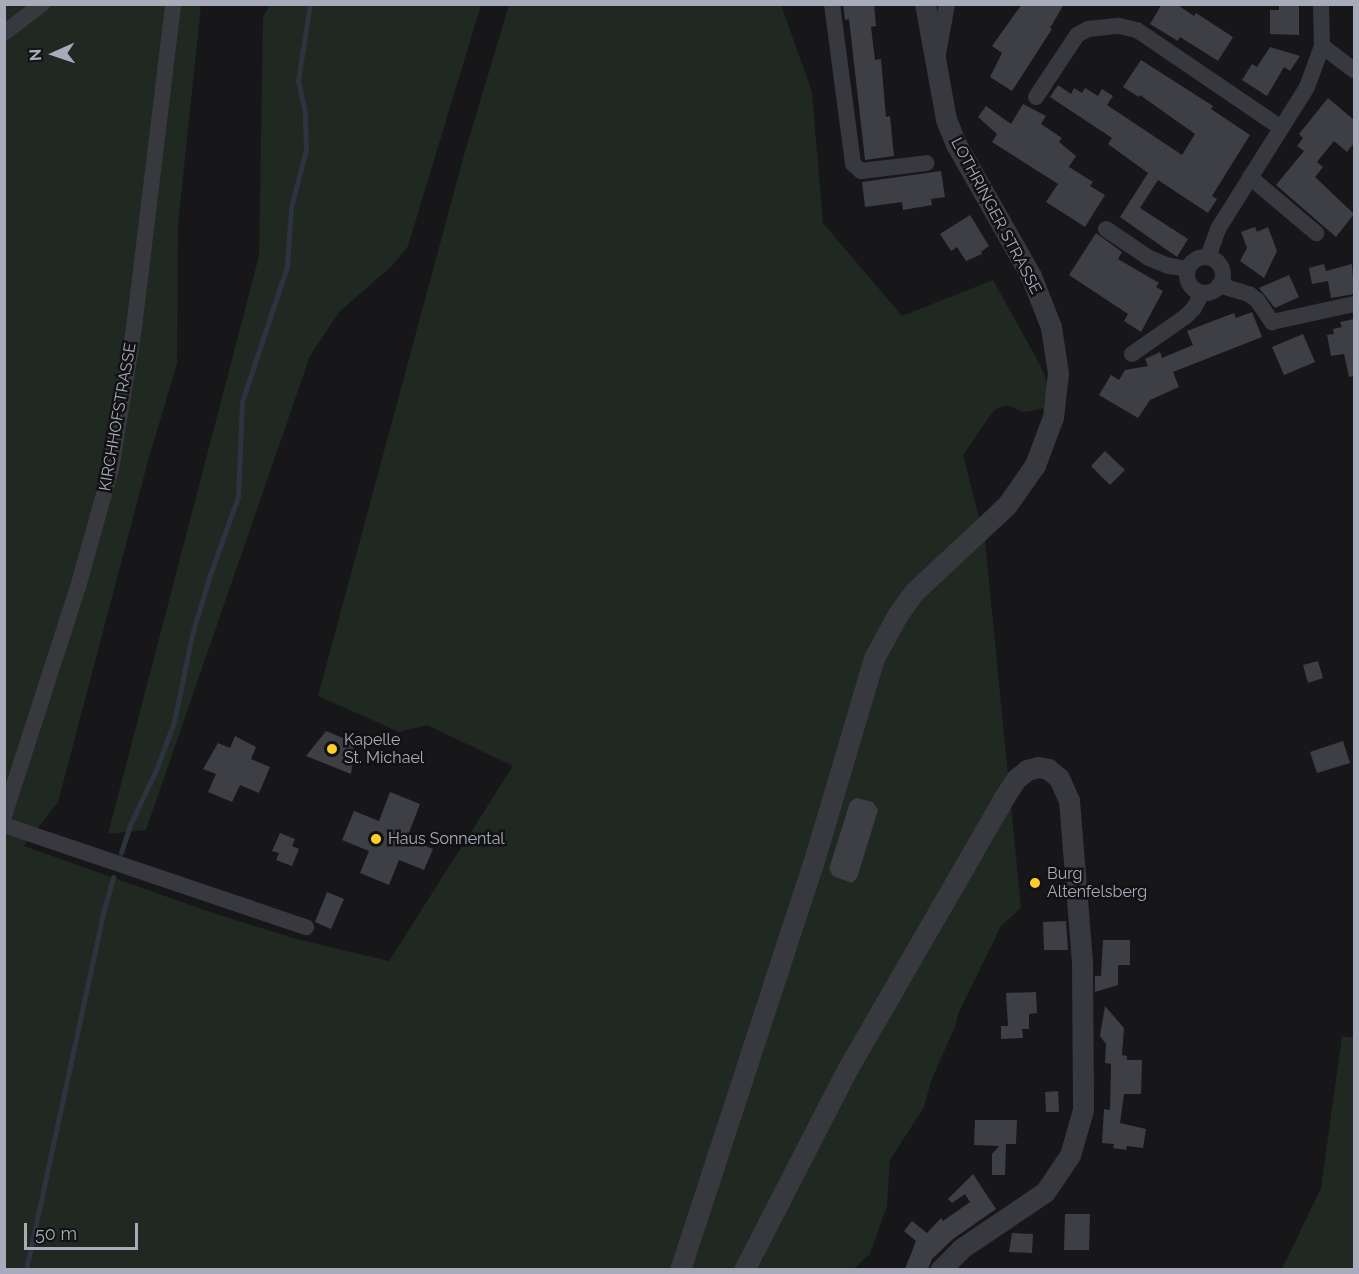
<!DOCTYPE html>
<style>
body{margin:0}
#map{position:relative;width:1359px;height:1274px;overflow:hidden;background:#171719;font-family:Raleway,sans-serif}
div>[style]{position:absolute}
.green>*{inset:0;background:#1f2821}
.stream>*{height:4.5px;margin:-2.25px;padding:0 2.25px;transform-origin:2.25px;border-radius:2.25px;background:#2c343f}
.building>*{inset:0;background:#3e3f44}
.minor>*{height:16px;margin:-8px;padding:0 8px;transform-origin:8px;border-radius:8px;background:#38383f}
.minor>.ring{margin:-8px;padding:0;box-sizing:content-box;background:none;border:16px solid #38383f;border-radius:50%}
.tertiary>*{height:21px;margin:-10.5px;padding:0 10.5px;transform-origin:10.5px;border-radius:10.5px;background:#38383f}
.dots>*{width:16px;height:16px;translate:-50% -50%;box-sizing:border-box;border:3px solid #121214;border-radius:50%}
span{translate:-50% -50%;white-space:nowrap;text-align:center;line-height:1.15;-webkit-text-stroke:5px #121214;paint-order:stroke}
.street-label{font-size:16px;color:#a8acba}
.poi-label{font-size:16px;color:#a8acba}
.left{translate:0 -50%;text-align:left}
.frame{position:absolute;inset:0;border:6px solid #a8acba;pointer-events:none}
.north{position:absolute;left:24px;top:24px;width:60px;height:60px;-webkit-text-stroke:4px #121214;paint-order:stroke;rotate:267deg;font-size:16px;font-weight:700;line-height:24px;text-align:center;color:#a8acba}
.north::after{content:'';display:block;margin:auto;width:21px;height:27px;background:#a8acba;clip-path:polygon(50% 0,100% 100%,50% 72%,0 100%)}
.scale{position:absolute;left:24px;top:1223px;width:114px;height:27px;box-sizing:border-box;border:3px solid #a8acba;border-top:0;padding-left:8px;font-size:18px;line-height:21px;white-space:nowrap;color:#a8acba;-webkit-text-stroke:4px #121214;paint-order:stroke}
</style>
<div id="map">
<div class="green">
<i style="clip-path:polygon(5px 5px,201px 5px,178px 225px,177px 364px,149px 457px,58px 802px,24px 846px,210px 912px,293px 938px,389px 961px,513px 766px,427px 725px,399px 732px,318px 696px,464px 155px,509px 5px,781px 5px,812px 92px,823px 223px,902px 316px,993px 280px,1040px 365px,1057px 406px,1023px 412px,1007px 405px,994px 410px,963px 455px,985px 540px,1021px 908px,1001px 926px,958px 1014px,956px 1024px,931px 1081px,924px 1107px,890px 1160px,887px 1206px,870px 1254px,852px 1270px,5px 1270px)"></i>
<i style="clip-path:polygon(270px 5px,481px 5px,408px 246px,392px 266px,339px 312px,310px 356px,146px 830px,108px 834px,259px 256px,263px 17px)"></i>
<i style="clip-path:polygon(1342px 1036px,1354px 1038px,1354px 1269px,1282px 1269px,1321px 1188px)"></i>
</div>
<div class="stream">
<i style="left:121px;top:853px;width:29px;rotate:-72deg"></i>
<i style="left:130px;top:825px;width:63px;rotate:-64.7deg"></i>
<i style="left:157px;top:768px;width:49px;rotate:-69.7deg"></i>
<i style="left:174px;top:722px;width:89px;rotate:-78.3deg"></i>
<i style="left:192px;top:635px;width:63px;rotate:-73.3deg"></i>
<i style="left:210px;top:575px;width:83px;rotate:-70.3deg"></i>
<i style="left:238px;top:497px;width:95px;rotate:-87.6deg"></i>
<i style="left:242px;top:402px;width:142px;rotate:-71.6deg"></i>
<i style="left:287px;top:267px;width:59px;rotate:-86.1deg"></i>
<i style="left:291px;top:208px;width:61px;rotate:-75.7deg"></i>
<i style="left:306px;top:149px;width:36px;rotate:-92deg"></i>
<i style="left:305px;top:113px;width:33px;rotate:-102deg"></i>
<i style="left:298px;top:81px;width:78px;rotate:-81.1deg"></i>
<i style="left:26px;top:1270px;width:365px;rotate:-77.8deg"></i>
<i style="left:103px;top:913px;width:37px;rotate:-74deg"></i>
</div>
<div class="building">
<i style="clip-path:polygon(843px 4px,874px 4px,876px 26px,871px 27px,875px 60px,881px 59px,886px 117px,890px 116px,894px 156px,865px 160px,849px 19px,845px 20px)"></i>
<i style="clip-path:polygon(1022px 4px,1064px 4px,1050px 28px,1052px 29px,1012px 91px,990px 77px,1002px 53px,992px 46px)"></i>
<i style="clip-path:polygon(1162px 4px,1176px 4px,1194px 16px,1196px 13px,1233px 37px,1218px 61px,1180px 37px,1178px 41px,1150px 24px)"></i>
<i style="clip-path:polygon(1279px 4px,1299px 4px,1299px 35px,1270px 34px,1270px 10px,1279px 10px)"></i>
<i style="clip-path:polygon(1270px 47px,1300px 56px,1290px 71px,1284px 67px,1267px 96px,1242px 80px,1252px 64px,1257px 67px)"></i>
<i style="clip-path:polygon(1141px 60px,1213px 106px,1211px 109px,1250px 135px,1212px 196px,1217px 199px,1208px 213px,1158px 180px,1140px 208px,1188px 239px,1177px 257px,1120px 217px,1148px 173px,1108px 144px,1112px 138px,1050px 97px,1058px 85px,1071px 94px,1074px 88px,1082px 93px,1085px 88px,1098px 96px,1102px 89px,1113px 96px,1107px 105px,1182px 155px,1195px 134px,1140px 95px,1139px 97px,1123px 87px)"></i>
<i style="clip-path:polygon(1328px 98px,1354px 120px,1354px 143px,1347px 152px,1334px 141px,1317px 162px,1323px 167px,1315px 177px,1354px 214px,1336px 237px,1276px 185px,1304px 151px,1297px 146px,1303px 138px,1299px 134px)"></i>
<i style="clip-path:polygon(1023px 104px,1046px 116px,1041px 124px,1062px 138px,1059px 142px,1076px 156px,1069px 167px,1093px 182px,1090px 186px,1105px 195px,1085px 227px,1046px 202px,1058px 184px,992px 142px,997px 134px,978px 117px,986px 106px,1011px 124px)"></i>
<i style="clip-path:polygon(941px 171px,945px 197px,931px 199px,932px 205px,903px 210px,902px 202px,865px 207px,862px 182px)"></i>
<i style="clip-path:polygon(970px 215px,989px 246px,981px 252px,982px 254px,966px 261px,957px 247px,951px 251px,940px 234px)"></i>
<i style="clip-path:polygon(1255px 227px,1257px 232px,1268px 227px,1277px 251px,1264px 278px,1240px 261px,1247px 248px,1241px 232px)"></i>
<i style="clip-path:polygon(1096px 233px,1122px 252px,1118px 259px,1159px 283px,1156px 287px,1163px 291px,1141px 332px,1124px 321px,1128px 314px,1069px 275px)"></i>
<i style="clip-path:polygon(1324px 264px,1326px 271px,1352px 264px,1354px 294px,1331px 298px,1328px 281px,1312px 284px,1309px 268px)"></i>
<i style="clip-path:polygon(1289px 275px,1299px 297px,1275px 308px,1259px 288px)"></i>
<i style="clip-path:polygon(1252px 312px,1262px 337px,1173px 372px,1179px 387px,1150px 400px,1138px 418px,1099px 395px,1111px 375px,1119px 380px,1125px 370px,1148px 366px,1145px 359px,1160px 352px,1162px 358px,1193px 345px,1187px 331px,1234px 313px,1236px 318px)"></i>
<i style="clip-path:polygon(1354px 319px,1354px 376px,1349px 377px,1344px 354px,1331px 356px,1327px 335px,1334px 334px,1333px 329px,1342px 327px,1340px 322px)"></i>
<i style="clip-path:polygon(1303px 334px,1315px 362px,1284px 375px,1272px 347px)"></i>
<i style="clip-path:polygon(1105px 451px,1125px 470px,1110px 485px,1091px 466px)"></i>
<i style="clip-path:polygon(1318px 661px,1323px 678px,1308px 683px,1303px 665px)"></i>
<i style="clip-path:polygon(326px 731px,355px 743px,351px 774px,306px 756px)"></i>
<i style="clip-path:polygon(235px 736px,256px 747px,251px 759px,270px 767px,259px 793px,240px 785px,232px 802px,208px 792px,216px 774px,203px 769px,218px 743px,230px 748px)"></i>
<i style="clip-path:polygon(1343px 741px,1350px 763px,1317px 773px,1310px 752px)"></i>
<i style="clip-path:polygon(390px 792px,420px 804px,407px 838px,433px 849px,424px 870px,399px 860px,389px 885px,360px 873px,369px 851px,342px 840px,354px 811px,379px 821px)"></i>
<i style="clip-path:polygon(856px 798px,873px 802px,878px 810px,857px 878px,852px 883px,833px 876px,829px 869px,850px 802px)"></i>
<i style="clip-path:polygon(280px 833px,295px 839px,292px 846px,299px 849px,292px 866px,276px 860px,279px 853px,272px 851px)"></i>
<i style="clip-path:polygon(327px 892px,344px 899px,331px 929px,315px 922px)"></i>
<i style="clip-path:polygon(1066px 921px,1068px 950px,1044px 950px,1043px 922px)"></i>
<i style="clip-path:polygon(1103px 940px,1130px 940px,1130px 965px,1118px 965px,1118px 985px,1095px 992px,1095px 976px,1101px 976px)"></i>
<i style="clip-path:polygon(1036px 992px,1037px 1013px,1029px 1014px,1029px 1029px,1022px 1029px,1023px 1038px,1001px 1039px,1001px 1026px,1008px 1026px,1006px 993px)"></i>
<i style="clip-path:polygon(1105px 1006px,1124px 1028px,1122px 1055px,1127px 1056px,1127px 1060px,1142px 1060px,1141px 1094px,1124px 1094px,1120px 1123px,1146px 1129px,1143px 1148px,1127px 1146px,1126px 1150px,1113px 1148px,1114px 1144px,1102px 1143px,1104px 1109px,1110px 1110px,1111px 1064px,1105px 1063px,1106px 1044px,1100px 1036px)"></i>
<i style="clip-path:polygon(1058px 1091px,1059px 1112px,1046px 1112px,1045px 1092px)"></i>
<i style="clip-path:polygon(975px 1120px,1017px 1120px,1016px 1144px,1006px 1144px,1005px 1175px,992px 1175px,992px 1154px,999px 1146px,974px 1145px)"></i>
<i style="clip-path:polygon(973px 1174px,996px 1209px,953px 1239px,932px 1259px,928px 1269px,905px 1269px,916px 1241px,904px 1231px,912px 1221px,927px 1233px,941px 1218px,943px 1221px,970px 1202px,965px 1194px,952px 1203px,948px 1199px)"></i>
<i style="clip-path:polygon(1065px 1214px,1090px 1214px,1089px 1250px,1064px 1250px)"></i>
<i style="clip-path:polygon(1012px 1233px,1033px 1234px,1032px 1253px,1009px 1252px)"></i>
</div>
<div class="minor">
<i style="left:832px;top:4px;width:161px;rotate:82.5deg"></i>
<i style="left:853px;top:164px;width:11px;rotate:41deg"></i>
<i style="left:861px;top:171px;width:66px;rotate:-6.9deg"></i>
<i style="left:4px;top:33px;width:48px;rotate:-37.3deg"></i>
<i style="left:1322px;top:46px;width:40px;rotate:37deg"></i>
<i style="left:938px;top:54px;width:51px;rotate:-79.8deg"></i>
<i style="left:1036px;top:97px;width:74px;rotate:-56.5deg"></i>
<i style="left:1077px;top:35px;width:13px;rotate:-29deg"></i>
<i style="left:1088px;top:29px;width:31px;rotate:-6deg"></i>
<i style="left:1119px;top:26px;width:18px;rotate:13deg"></i>
<i style="left:1137px;top:30px;width:174px;rotate:34.2deg"></i>
<i style="left:1250px;top:177px;width:87px;rotate:40.3deg"></i>
<i style="left:1106px;top:229px;width:52px;rotate:34deg"></i>
<i style="left:1149px;top:258px;width:22px;rotate:22deg"></i>
<i style="left:1169px;top:266px;width:19px;rotate:9deg"></i>
<i style="left:1208px;top:257px;width:30px;rotate:-70deg"></i>
<i style="left:1218px;top:229px;width:168px;rotate:-57.9deg"></i>
<i style="left:1307px;top:87px;width:44px;rotate:-69.9deg"></i>
<i style="left:1322px;top:46px;width:42px;rotate:-91.4deg"></i>
<i class="ring" style="left:1187px;top:257px;width:20px;height:20px"></i>
<i style="left:1219px;top:285px;width:31px;rotate:17deg"></i>
<i style="left:1249px;top:294px;width:10px;rotate:37deg"></i>
<i style="left:1257px;top:300px;width:27px;rotate:56deg"></i>
<i style="left:1272px;top:322px;width:84px;rotate:-12.4deg"></i>
<i style="left:1132px;top:354px;width:65px;rotate:-34.9deg"></i>
<i style="left:1185px;top:317px;width:13px;rotate:-45deg"></i>
<i style="left:1194px;top:308px;width:17px;rotate:-62deg"></i>
<i style="left:4px;top:816px;width:241px;rotate:-72.1deg"></i>
<i style="left:78px;top:587px;width:123px;rotate:-74.4deg"></i>
<i style="left:111px;top:469px;width:143px;rotate:-80.7deg"></i>
<i style="left:134px;top:328px;width:326px;rotate:-83.1deg"></i>
<i style="left:4px;top:825px;width:319px;rotate:18.7deg"></i>
</div>
<div class="tertiary">
<i style="left:680px;top:1270px;width:427px;rotate:-71.9deg"></i>
<i style="left:813px;top:864px;width:215px;rotate:-73.5deg"></i>
<i style="left:874px;top:658px;width:50px;rotate:-61.4deg"></i>
<i style="left:898px;top:614px;width:27px;rotate:-54deg"></i>
<i style="left:914px;top:592px;width:127px;rotate:-43.1deg"></i>
<i style="left:1007px;top:505px;width:49px;rotate:-55deg"></i>
<i style="left:1035px;top:465px;width:51px;rotate:-69.4deg"></i>
<i style="left:1053px;top:417px;width:44px;rotate:-83.5deg"></i>
<i style="left:1058px;top:373px;width:47px;rotate:-98.7deg"></i>
<i style="left:1051px;top:327px;width:55px;rotate:-111.4deg"></i>
<i style="left:1031px;top:276px;width:152px;rotate:-119.6deg"></i>
<i style="left:956px;top:144px;width:27px;rotate:-112deg"></i>
<i style="left:946px;top:119px;width:117px;rotate:-100.3deg"></i>
<i style="left:744px;top:1270px;width:227px;rotate:-62.8deg"></i>
<i style="left:848px;top:1068px;width:310px;rotate:-60deg"></i>
<i style="left:1003px;top:799px;width:24px;rotate:-57deg"></i>
<i style="left:1016px;top:779px;width:14px;rotate:-39deg"></i>
<i style="left:1027px;top:770px;width:11px;rotate:-15deg"></i>
<i style="left:1038px;top:767px;width:10px;rotate:11deg"></i>
<i style="left:1048px;top:769px;width:14px;rotate:39deg"></i>
<i style="left:1059px;top:778px;width:24px;rotate:66deg"></i>
<i style="left:1069px;top:800px;width:161px;rotate:85.4deg"></i>
<i style="left:1082px;top:960px;width:150px;rotate:89.6deg"></i>
<i style="left:1083px;top:1110px;width:47px;rotate:106.1deg"></i>
<i style="left:1070px;top:1155px;width:45px;rotate:124deg"></i>
<i style="left:1045px;top:1192px;width:100px;rotate:146deg"></i>
<i style="left:962px;top:1248px;width:31px;rotate:135deg"></i>
</div>
<div class="dots">
<i style="left:332px;top:749px;background:#ffce2a"></i>
<i style="left:376px;top:839px;background:#ffce2a"></i>
<i style="left:1035px;top:883px;background:#ffce2a"></i>
</div>
<div class="street-label">
<span style="left:996px;top:216px;rotate:62deg">LOTHRINGER STRASSE</span>
<span style="left:118px;top:417px;rotate:-80deg">KIRCHHOFSTRASSE</span>
</div>
<div class="poi-label">
<span class="left" style="left:344px;top:749px">Kapelle<br>St. Michael</span>
<span class="left" style="left:388px;top:839px">Haus Sonnental</span>
<span class="left" style="left:1047px;top:883px">Burg<br>Altenfelsberg</span>
</div>
<div class="frame"></div>
<div class="north">N</div>
<div class="scale">50 m</div>
</div>
